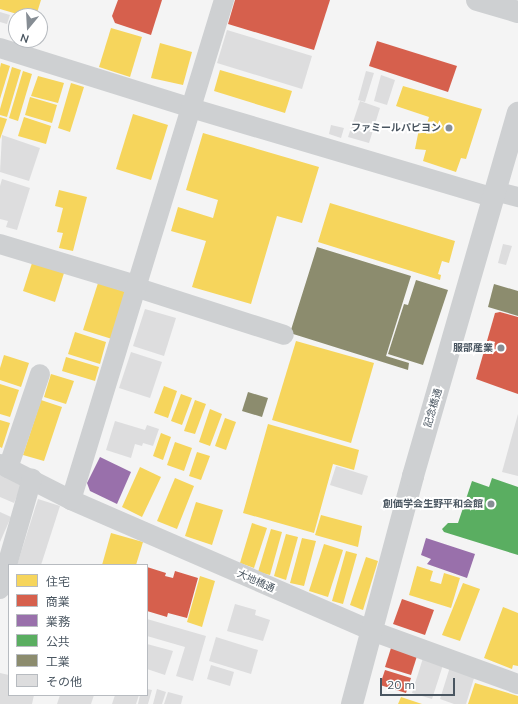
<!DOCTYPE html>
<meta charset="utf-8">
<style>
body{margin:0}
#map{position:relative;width:518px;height:704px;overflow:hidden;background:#f4f4f4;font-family:Mulish,"Noto Sans JP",sans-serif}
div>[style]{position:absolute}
.homes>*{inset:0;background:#f6d55c}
.shops>*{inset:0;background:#d6604d}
.offices>*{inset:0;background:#9970ab}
.public>*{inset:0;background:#5aae61}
.industry>*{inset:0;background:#8c8c6e}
.building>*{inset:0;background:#ddddde}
.minor>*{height:20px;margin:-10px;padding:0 10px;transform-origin:10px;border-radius:10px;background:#ced0d2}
.tertiary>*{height:22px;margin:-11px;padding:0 11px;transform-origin:11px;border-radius:11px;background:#ced0d2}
.dots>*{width:11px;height:11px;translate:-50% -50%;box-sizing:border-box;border:2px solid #fff;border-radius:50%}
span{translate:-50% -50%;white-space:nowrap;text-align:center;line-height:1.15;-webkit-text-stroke:4px #fff;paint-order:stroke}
.poi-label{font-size:10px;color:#4a5661;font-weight:700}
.right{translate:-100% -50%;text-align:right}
.street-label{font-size:10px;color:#4a5661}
.legend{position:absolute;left:8px;top:564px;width:140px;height:132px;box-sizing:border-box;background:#fff;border:1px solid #b7bbc0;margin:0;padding:5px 7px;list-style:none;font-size:12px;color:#4a5661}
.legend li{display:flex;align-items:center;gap:8px;height:20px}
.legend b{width:20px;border:1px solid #b7bbc0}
.north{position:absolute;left:8px;top:8px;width:40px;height:40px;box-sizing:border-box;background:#fff;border:1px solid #b7bbc0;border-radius:50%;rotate:198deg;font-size:11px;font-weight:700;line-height:16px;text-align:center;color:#4a5661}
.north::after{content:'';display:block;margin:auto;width:14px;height:18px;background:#868d94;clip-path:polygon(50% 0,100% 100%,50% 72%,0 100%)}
.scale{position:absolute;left:380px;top:678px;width:75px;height:18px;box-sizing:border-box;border:2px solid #4a5661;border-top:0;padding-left:5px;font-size:12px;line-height:14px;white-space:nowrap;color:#4a5661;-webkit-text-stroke:3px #fff;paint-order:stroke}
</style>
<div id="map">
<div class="homes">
<i style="clip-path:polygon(0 0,41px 0,36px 16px,24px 16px,0 9px)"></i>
<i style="clip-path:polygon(111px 28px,142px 37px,130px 77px,99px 67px)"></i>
<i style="clip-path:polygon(160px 43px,192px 52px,183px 85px,151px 78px)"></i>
<i style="clip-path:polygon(1px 63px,10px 66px,0 99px,0 68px)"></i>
<i style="clip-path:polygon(12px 67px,21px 70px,7px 117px,0 115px,0 109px)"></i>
<i style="clip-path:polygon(220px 70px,292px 91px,285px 113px,214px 91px)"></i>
<i style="clip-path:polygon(23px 71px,32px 74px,18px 121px,9px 118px)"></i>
<i style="clip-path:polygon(38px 76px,64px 83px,58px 103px,31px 96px)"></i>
<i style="clip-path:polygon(71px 83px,84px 87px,70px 132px,58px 128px)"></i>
<i style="clip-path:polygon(403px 86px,482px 109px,466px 159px,461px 158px,456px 172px,423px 161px,426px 150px,415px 149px,419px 129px,426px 127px,429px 117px,396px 106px)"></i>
<i style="clip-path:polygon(30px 97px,57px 105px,52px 123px,25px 115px)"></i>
<i style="clip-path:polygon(133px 114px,168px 125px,151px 180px,116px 169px)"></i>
<i style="clip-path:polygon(0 117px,7px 119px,0 139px)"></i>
<i style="clip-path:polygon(24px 117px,51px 126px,46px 144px,18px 136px)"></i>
<i style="clip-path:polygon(203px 133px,319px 167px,302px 223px,277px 216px,251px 304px,192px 287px,206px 241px,171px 231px,178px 207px,213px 218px,218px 200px,186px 190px)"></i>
<i style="clip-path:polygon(59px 190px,87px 197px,73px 251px,59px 248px,63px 233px,57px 232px,63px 208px,55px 206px)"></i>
<i style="clip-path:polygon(330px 203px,455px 241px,449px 263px,442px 261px,438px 274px,441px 275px,440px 280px,318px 242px)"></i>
<i style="clip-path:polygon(32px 263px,64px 273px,55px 302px,23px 291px)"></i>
<i style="clip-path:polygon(98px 283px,126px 292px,112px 339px,83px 330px)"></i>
<i style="clip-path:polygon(75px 332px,106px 342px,100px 364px,68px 354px)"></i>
<i style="clip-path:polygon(296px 341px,374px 363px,351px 443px,272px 420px)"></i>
<i style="clip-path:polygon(4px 355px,29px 363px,21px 387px,0 380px,0 368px)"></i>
<i style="clip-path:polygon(66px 357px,99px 367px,95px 381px,62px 371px)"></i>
<i style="clip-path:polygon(51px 374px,74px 381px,66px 404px,44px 397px)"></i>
<i style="clip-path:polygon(0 384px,19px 390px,10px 417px,0 414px)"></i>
<i style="clip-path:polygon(164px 386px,177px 391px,168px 418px,154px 413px)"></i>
<i style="clip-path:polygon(181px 394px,192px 398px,182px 425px,171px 421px)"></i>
<i style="clip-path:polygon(41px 400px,62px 407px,44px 461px,23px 455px)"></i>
<i style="clip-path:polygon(195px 400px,206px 404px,195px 434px,184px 431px)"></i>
<i style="clip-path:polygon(210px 409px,222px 414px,210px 446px,199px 442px)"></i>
<i style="clip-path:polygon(225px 418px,236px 422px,226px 450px,215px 446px)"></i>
<i style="clip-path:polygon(0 420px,10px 423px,2px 448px,0 447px)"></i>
<i style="clip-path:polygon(268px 424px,359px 450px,354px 470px,333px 464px,314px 533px,243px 513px)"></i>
<i style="clip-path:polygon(161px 433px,171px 437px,163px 460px,153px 456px)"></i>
<i style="clip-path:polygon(175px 442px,192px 448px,184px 471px,167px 465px)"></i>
<i style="clip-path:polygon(197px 452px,210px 456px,201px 480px,189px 476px)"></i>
<i style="clip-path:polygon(140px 467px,161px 477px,142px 517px,122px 507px)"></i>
<i style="clip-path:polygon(175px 478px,194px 486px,177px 529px,157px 521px)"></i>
<i style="clip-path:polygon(196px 502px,223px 510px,212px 545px,185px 536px)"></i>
<i style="clip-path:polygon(321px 515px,362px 526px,358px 547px,315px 535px)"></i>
<i style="clip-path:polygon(252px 523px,267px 528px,254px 568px,240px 563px)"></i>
<i style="clip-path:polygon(271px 529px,282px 532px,270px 575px,258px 572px)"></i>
<i style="clip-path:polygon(111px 533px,143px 542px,136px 565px,102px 565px)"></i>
<i style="clip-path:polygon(286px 534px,298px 537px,286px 580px,274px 576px)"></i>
<i style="clip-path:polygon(302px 538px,316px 541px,304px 586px,290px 583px)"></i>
<i style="clip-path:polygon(324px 544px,343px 550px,328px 597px,309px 591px)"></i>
<i style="clip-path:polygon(346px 551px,357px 554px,343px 604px,332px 601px)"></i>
<i style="clip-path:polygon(366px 557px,378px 561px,363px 610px,350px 605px)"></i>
<i style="clip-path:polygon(417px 566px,433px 571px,430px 581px,441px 584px,444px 573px,460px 578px,451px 608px,409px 595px)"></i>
<i style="clip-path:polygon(200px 576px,215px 581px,202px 627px,187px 622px)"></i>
<i style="clip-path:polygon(463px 583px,480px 589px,460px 641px,442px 635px)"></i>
<i style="clip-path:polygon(503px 607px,518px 613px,518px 666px,513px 665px,512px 669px,484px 658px)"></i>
<i style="clip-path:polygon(475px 683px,518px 696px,518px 704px,468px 704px)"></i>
<i style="clip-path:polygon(401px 697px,422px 704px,398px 704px)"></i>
</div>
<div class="shops">
<i style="clip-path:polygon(118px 0,162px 0,151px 35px,115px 23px,112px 16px)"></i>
<i style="clip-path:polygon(235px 0,330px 0,314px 50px,228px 24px)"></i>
<i style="clip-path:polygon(377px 41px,457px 66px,448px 92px,369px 66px)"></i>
<i style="clip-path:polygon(500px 312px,518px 317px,518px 394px,476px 379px,495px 313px)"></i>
<i style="clip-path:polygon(147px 567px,166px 573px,165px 576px,173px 578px,175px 571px,198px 578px,187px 618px,168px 613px,167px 617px,147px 611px)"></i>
<i style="clip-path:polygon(402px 599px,434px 610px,425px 635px,393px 624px)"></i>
<i style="clip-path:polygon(391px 648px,417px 656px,411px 675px,385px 667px)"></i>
<i style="clip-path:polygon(385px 670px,411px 678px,406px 693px,380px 685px)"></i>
</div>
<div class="offices">
<i style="clip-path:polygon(100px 457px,131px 472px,117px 504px,90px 491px,87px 483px)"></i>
<i style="clip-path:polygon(426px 538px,475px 554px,467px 578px,427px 564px,431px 559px,421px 555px)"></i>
</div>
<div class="public">
<i style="clip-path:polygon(492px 478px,518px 487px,518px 555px,444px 532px,442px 529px,448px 523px,458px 523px,472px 481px,489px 487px)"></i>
</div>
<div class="industry">
<i style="clip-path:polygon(317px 247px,411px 276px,386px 356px,409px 363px,408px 370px,290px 333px)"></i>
<i style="clip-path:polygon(416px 280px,448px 290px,423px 365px,388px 354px,404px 304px,408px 305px)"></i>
<i style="clip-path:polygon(494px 284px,518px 291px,518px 316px,488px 307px)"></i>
<i style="clip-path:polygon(248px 392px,268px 398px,262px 417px,242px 411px)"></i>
</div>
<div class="building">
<i style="clip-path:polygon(0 12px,10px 15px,7px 24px,0 22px)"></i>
<i style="clip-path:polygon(227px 30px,312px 56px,302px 89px,217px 63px)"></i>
<i style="clip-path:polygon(366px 71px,374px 73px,365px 102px,358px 100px)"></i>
<i style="clip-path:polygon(381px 75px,395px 80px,387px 105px,374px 101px)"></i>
<i style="clip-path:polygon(360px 101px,380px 108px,369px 143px,348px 137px)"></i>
<i style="clip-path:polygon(331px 125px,344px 128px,341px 138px,329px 134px)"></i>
<i style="clip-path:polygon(2px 135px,40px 148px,29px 181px,0 172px)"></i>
<i style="clip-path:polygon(2px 179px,30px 188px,17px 230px,6px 227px,8px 221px,0 219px,0 186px)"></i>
<i style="clip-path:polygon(503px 244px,512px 246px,506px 265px,498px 263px)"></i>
<i style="clip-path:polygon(145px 309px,176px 318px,164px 356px,133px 346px)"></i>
<i style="clip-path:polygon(131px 352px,162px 362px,150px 398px,119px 388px)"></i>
<i style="clip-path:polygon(518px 414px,518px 476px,502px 472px)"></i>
<i style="clip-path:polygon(115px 421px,145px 430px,147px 425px,159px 429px,153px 446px,143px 443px,142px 446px,135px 444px,131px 458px,106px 450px)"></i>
<i style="clip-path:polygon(336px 466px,368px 476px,362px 495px,330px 485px)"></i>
<i style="clip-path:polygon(0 475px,22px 484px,14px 503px,0 497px)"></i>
<i style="clip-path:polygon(38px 499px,60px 506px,41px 565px,17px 565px)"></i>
<i style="clip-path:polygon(0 512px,11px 517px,0 542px)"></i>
<i style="clip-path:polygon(235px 604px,256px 610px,255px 615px,270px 620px,263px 641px,227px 631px)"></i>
<i style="clip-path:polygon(147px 619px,206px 636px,193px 681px,176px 676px,185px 647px,147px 636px)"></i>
<i style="clip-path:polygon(216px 637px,258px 650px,251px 674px,209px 661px)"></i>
<i style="clip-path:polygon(147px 644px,173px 651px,165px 675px,147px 669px)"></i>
<i style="clip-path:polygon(423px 658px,443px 665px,432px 699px,412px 693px)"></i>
<i style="clip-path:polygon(211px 665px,234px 672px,230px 686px,207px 679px)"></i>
<i style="clip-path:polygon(450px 667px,475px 675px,466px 704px,454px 704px,440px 699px)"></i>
<i style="clip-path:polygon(0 673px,9px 675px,9px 695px,34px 695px,32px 704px,0 704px)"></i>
<i style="clip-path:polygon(147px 689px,152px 690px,148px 704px,138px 704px,140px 695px,147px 695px)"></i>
<i style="clip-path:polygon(157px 689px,166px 692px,162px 704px,153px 704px)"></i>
<i style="clip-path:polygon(168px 692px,183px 696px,181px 704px,164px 704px)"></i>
<i style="clip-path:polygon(60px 695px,94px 695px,91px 704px,57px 704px)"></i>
<i style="clip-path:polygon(115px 695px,139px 695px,136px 704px,112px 704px)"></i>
</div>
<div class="minor">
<i style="left:0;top:48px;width:200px;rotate:17.4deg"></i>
<i style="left:191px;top:108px;width:316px;rotate:16.5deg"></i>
<i style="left:495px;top:191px;width:24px;rotate:15deg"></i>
<i style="left:0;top:244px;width:145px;rotate:16.8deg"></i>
<i style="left:138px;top:288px;width:153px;rotate:17.8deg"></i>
<i style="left:0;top:464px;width:80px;rotate:26.9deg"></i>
<i style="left:71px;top:500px;width:328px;rotate:23.5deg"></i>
<i style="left:372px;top:631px;width:155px;rotate:20deg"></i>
<i style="left:8px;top:468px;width:99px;rotate:-71.2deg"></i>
<i style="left:71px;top:500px;width:523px;rotate:-72.99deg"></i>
<i style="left:0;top:589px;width:115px;rotate:-73.8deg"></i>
</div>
<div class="tertiary">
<i style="left:477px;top:0;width:43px;rotate:16.3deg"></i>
<i style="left:352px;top:704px;width:236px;rotate:-75deg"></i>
<i style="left:413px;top:476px;width:378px;rotate:-73.9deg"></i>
</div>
<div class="dots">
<i style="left:449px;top:128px;background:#868d94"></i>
<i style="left:501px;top:348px;background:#868d94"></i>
<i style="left:491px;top:504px;background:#868d94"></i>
</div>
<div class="poi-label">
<span class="right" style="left:441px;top:128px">ファミールパピヨン</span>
<span class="right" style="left:493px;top:348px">服部産業</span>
<span class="right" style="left:483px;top:504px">創価学会生野平和会館</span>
</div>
<div class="street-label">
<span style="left:433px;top:408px;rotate:-74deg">記念橋通</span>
<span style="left:256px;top:581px;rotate:24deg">大地橋通</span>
</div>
<ul class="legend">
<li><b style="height:11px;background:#f6d55c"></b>住宅</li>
<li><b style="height:11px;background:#d6604d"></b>商業</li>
<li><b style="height:11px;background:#9970ab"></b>業務</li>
<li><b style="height:11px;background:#5aae61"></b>公共</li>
<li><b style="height:11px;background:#8c8c6e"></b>工業</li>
<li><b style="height:11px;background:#ddddde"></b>その他</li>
</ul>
<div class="north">N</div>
<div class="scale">20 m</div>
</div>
